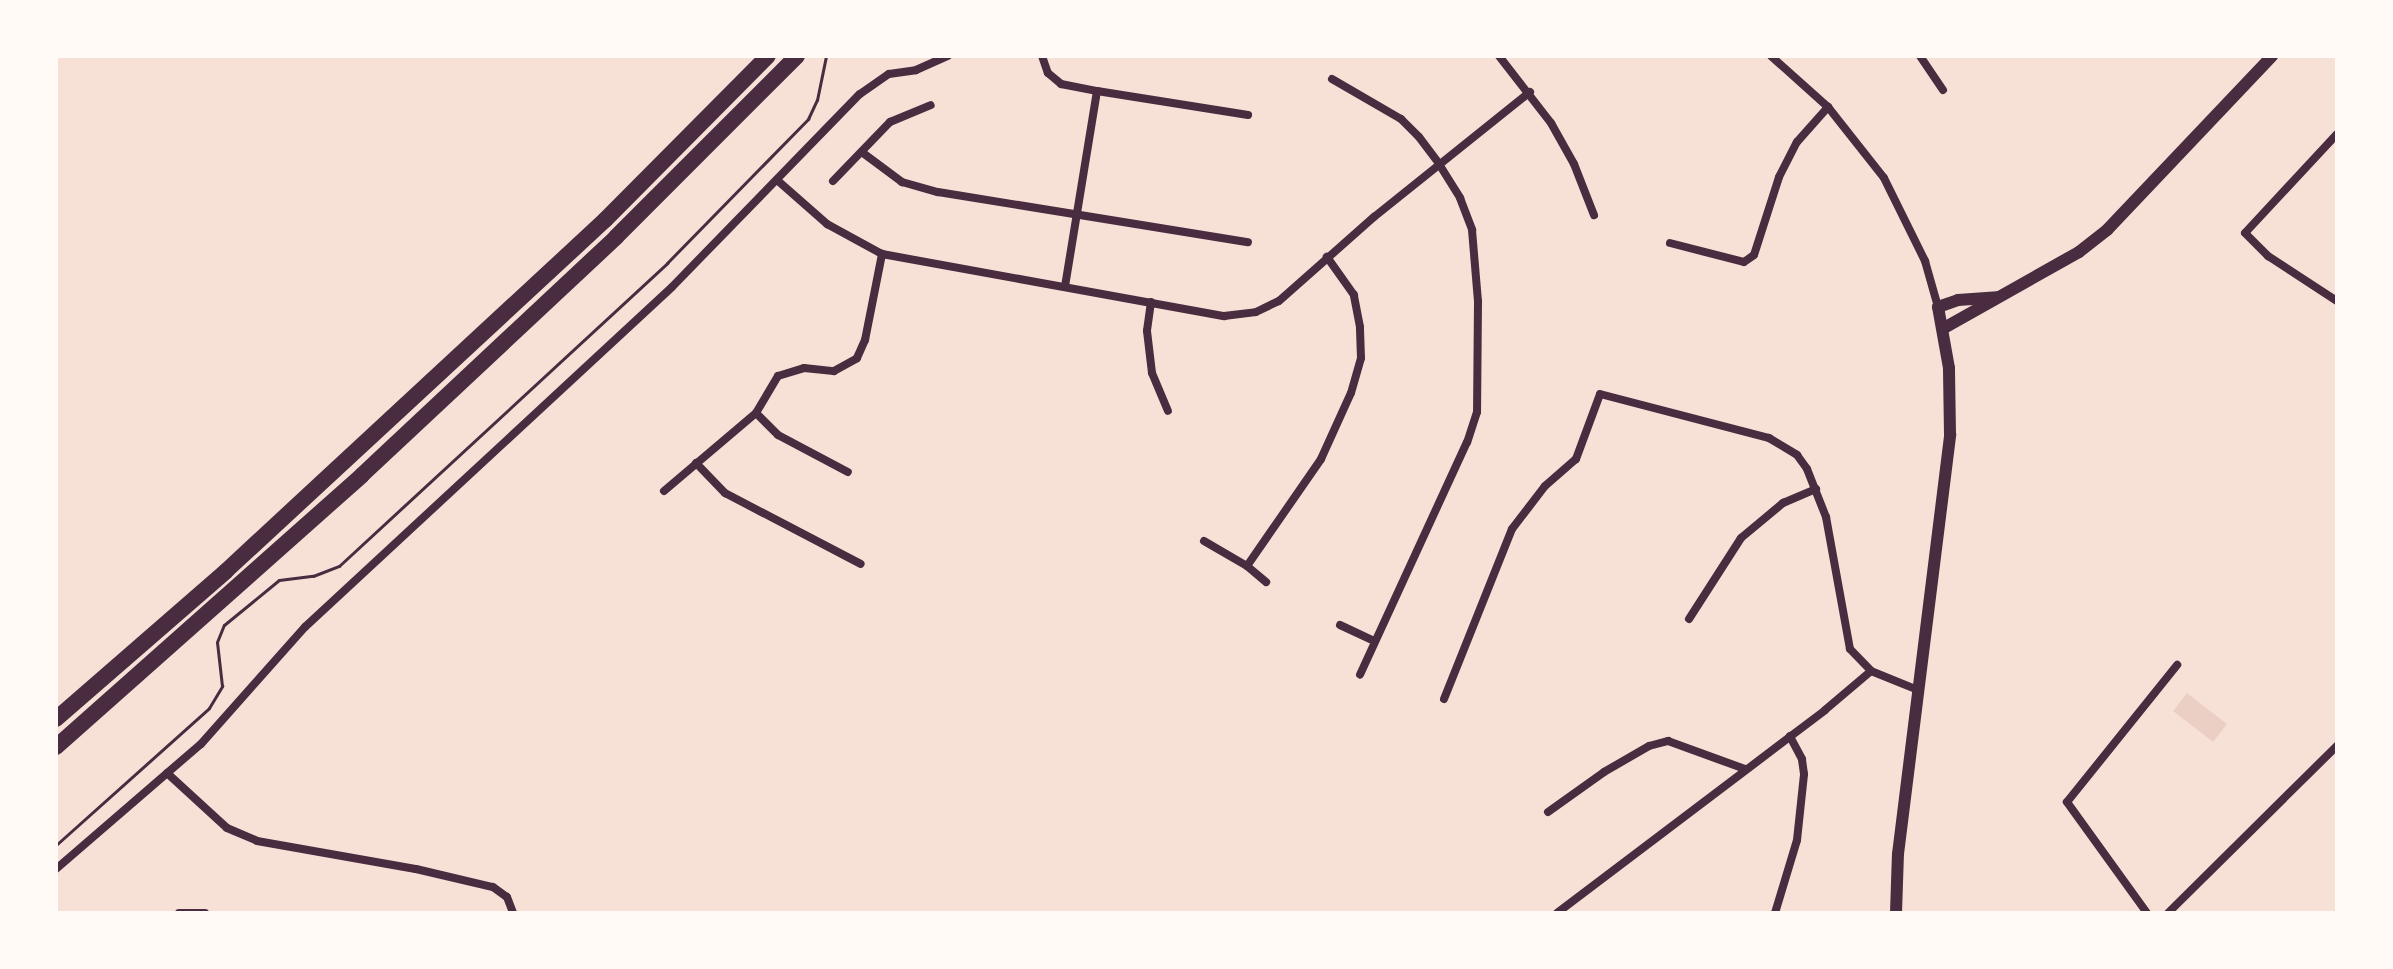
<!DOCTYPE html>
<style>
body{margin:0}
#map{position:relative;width:2393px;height:969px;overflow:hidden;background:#f7e1d7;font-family:Merriweather,serif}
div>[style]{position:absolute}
.green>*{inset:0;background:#ebcfc5}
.path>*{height:3px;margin:-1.5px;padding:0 1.5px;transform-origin:1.5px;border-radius:1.5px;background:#4a2c40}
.minor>*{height:8px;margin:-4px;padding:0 4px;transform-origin:4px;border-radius:4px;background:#4a2c40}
.tertiary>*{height:12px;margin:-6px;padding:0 6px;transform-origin:6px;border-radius:6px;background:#4a2c40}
.trunk>*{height:16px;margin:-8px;padding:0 8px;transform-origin:8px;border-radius:8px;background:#4a2c40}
span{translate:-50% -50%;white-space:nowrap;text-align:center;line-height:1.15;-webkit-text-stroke:8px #fffaf5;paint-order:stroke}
.frame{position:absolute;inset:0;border:58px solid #fffaf5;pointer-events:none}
</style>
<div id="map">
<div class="green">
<i style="clip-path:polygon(2187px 693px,2227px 724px,2213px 742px,2173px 711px)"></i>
</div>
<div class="path">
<i style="left:56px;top:845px;width:205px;rotate:-41.8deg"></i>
<i style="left:209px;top:708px;width:26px;rotate:-59deg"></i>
<i style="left:222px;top:686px;width:44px;rotate:-96.5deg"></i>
<i style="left:217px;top:642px;width:18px;rotate:-68deg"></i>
<i style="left:224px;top:625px;width:71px;rotate:-39.3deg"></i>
<i style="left:279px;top:580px;width:34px;rotate:-7deg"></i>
<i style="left:313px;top:576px;width:28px;rotate:-21deg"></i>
<i style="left:339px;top:566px;width:447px;rotate:-42.7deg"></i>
<i style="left:667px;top:263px;width:202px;rotate:-45.6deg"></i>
<i style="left:808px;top:119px;width:21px;rotate:-65deg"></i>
<i style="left:817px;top:100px;width:45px;rotate:-78.4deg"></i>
</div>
<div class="minor">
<i style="left:1042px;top:56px;width:18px;rotate:71deg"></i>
<i style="left:1048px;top:73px;width:17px;rotate:40deg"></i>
<i style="left:1061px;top:84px;width:37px;rotate:11deg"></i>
<i style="left:1097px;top:91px;width:198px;rotate:99.3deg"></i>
<i style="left:1499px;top:56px;width:85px;rotate:52.2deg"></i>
<i style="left:1551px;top:123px;width:47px;rotate:60.7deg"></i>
<i style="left:1574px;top:164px;width:55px;rotate:68.6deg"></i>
<i style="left:1771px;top:56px;width:76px;rotate:41.8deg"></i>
<i style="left:1828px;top:107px;width:90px;rotate:51.7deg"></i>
<i style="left:1884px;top:178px;width:93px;rotate:63.7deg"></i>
<i style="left:1925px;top:261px;width:48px;rotate:74.2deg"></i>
<i style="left:1920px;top:56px;width:41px;rotate:55.9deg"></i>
<i style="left:1332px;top:79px;width:80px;rotate:30.1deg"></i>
<i style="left:1401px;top:119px;width:25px;rotate:45deg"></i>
<i style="left:1419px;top:137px;width:34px;rotate:53deg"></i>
<i style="left:1439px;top:164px;width:40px;rotate:58deg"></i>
<i style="left:1460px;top:198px;width:34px;rotate:69deg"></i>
<i style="left:1472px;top:230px;width:71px;rotate:85.2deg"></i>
<i style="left:1478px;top:301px;width:111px;rotate:90.5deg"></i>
<i style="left:1477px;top:412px;width:32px;rotate:108deg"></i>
<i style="left:1467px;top:442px;width:256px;rotate:114.7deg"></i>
<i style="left:1097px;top:91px;width:153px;rotate:9deg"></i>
<i style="left:2337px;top:134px;width:135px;rotate:132.9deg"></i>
<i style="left:2245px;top:233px;width:33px;rotate:45deg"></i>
<i style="left:2268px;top:256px;width:82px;rotate:33.1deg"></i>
<i style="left:863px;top:153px;width:49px;rotate:36.6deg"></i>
<i style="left:902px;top:182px;width:37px;rotate:16deg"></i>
<i style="left:938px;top:192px;width:314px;rotate:9.2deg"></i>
<i style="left:777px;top:180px;width:67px;rotate:41.3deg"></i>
<i style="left:827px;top:224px;width:63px;rotate:28.6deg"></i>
<i style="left:882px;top:254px;width:348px;rotate:10.3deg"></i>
<i style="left:1224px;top:316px;width:32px;rotate:-7deg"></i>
<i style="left:1256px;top:312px;width:25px;rotate:-26deg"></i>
<i style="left:1279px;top:301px;width:127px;rotate:-41.5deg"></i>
<i style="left:1374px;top:217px;width:200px;rotate:-38.7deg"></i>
<i style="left:833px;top:181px;width:82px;rotate:-46deg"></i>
<i style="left:890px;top:122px;width:44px;rotate:-22.5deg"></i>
<i style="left:1670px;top:243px;width:76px;rotate:14.4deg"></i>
<i style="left:1744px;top:262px;width:12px;rotate:-35deg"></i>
<i style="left:1754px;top:255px;width:82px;rotate:-72.2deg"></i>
<i style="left:1779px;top:177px;width:39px;rotate:-63deg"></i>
<i style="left:1797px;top:142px;width:47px;rotate:-48.5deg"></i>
<i style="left:1151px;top:302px;width:29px;rotate:98deg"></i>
<i style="left:1147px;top:331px;width:42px;rotate:83.2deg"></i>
<i style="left:1152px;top:373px;width:41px;rotate:67.2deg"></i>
<i style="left:756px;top:413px;width:31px;rotate:45deg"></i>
<i style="left:778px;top:435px;width:79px;rotate:27.9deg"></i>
<i style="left:696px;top:463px;width:42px;rotate:46deg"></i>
<i style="left:725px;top:493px;width:153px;rotate:27.6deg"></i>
<i style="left:664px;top:491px;width:121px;rotate:-40.3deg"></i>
<i style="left:756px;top:413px;width:43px;rotate:-59.3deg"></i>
<i style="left:778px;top:376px;width:27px;rotate:-17deg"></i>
<i style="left:804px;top:368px;width:30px;rotate:6deg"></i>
<i style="left:834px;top:371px;width:26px;rotate:-29deg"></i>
<i style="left:857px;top:358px;width:20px;rotate:-66deg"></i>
<i style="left:865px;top:340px;width:88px;rotate:-78.8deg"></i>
<i style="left:1204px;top:541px;width:50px;rotate:30.2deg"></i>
<i style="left:1247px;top:566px;width:130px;rotate:-55.3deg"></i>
<i style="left:1321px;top:459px;width:72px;rotate:-65.6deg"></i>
<i style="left:1351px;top:393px;width:36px;rotate:-74deg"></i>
<i style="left:1361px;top:358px;width:31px;rotate:-92deg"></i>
<i style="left:1360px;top:327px;width:33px;rotate:-101deg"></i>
<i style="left:1354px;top:295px;width:47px;rotate:-125.4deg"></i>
<i style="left:1247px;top:566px;width:25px;rotate:40deg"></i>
<i style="left:1689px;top:619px;width:96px;rotate:-57.3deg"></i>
<i style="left:1741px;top:538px;width:55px;rotate:-39.8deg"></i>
<i style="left:1783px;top:503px;width:36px;rotate:-23deg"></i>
<i style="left:1340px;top:625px;width:38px;rotate:25deg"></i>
<i style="left:1444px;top:699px;width:183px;rotate:-68.2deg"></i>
<i style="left:1512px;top:529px;width:54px;rotate:-52.5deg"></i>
<i style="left:1545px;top:486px;width:41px;rotate:-41.1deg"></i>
<i style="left:1576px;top:459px;width:69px;rotate:-69.7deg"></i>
<i style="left:1600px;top:394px;width:175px;rotate:14.6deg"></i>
<i style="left:1769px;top:438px;width:33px;rotate:31deg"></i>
<i style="left:1797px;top:455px;width:17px;rotate:54deg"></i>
<i style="left:1807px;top:469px;width:52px;rotate:68.4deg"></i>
<i style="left:1826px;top:517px;width:134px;rotate:79.7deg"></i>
<i style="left:1850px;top:649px;width:30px;rotate:46deg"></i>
<i style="left:167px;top:773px;width:81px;rotate:42.5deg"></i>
<i style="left:227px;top:828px;width:33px;rotate:23deg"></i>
<i style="left:257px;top:841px;width:161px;rotate:10deg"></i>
<i style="left:416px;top:869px;width:79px;rotate:13.2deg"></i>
<i style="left:493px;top:887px;width:17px;rotate:36deg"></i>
<i style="left:507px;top:897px;width:17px;rotate:69deg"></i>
<i style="left:1548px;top:812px;width:69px;rotate:-35.5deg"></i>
<i style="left:1604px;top:772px;width:52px;rotate:-30deg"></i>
<i style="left:1649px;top:746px;width:20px;rotate:-15deg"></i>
<i style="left:1668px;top:741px;width:82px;rotate:20deg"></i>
<i style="left:56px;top:869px;width:191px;rotate:-40.8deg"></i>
<i style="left:201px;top:744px;width:157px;rotate:-48.4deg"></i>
<i style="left:305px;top:627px;width:500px;rotate:-42.81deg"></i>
<i style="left:672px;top:287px;width:269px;rotate:-45.8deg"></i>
<i style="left:860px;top:94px;width:35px;rotate:-35deg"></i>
<i style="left:889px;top:74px;width:27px;rotate:-8deg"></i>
<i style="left:916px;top:70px;width:35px;rotate:-24deg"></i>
<i style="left:179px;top:913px;width:26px"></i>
<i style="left:1557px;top:913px;width:336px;rotate:-37.1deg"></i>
<i style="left:1825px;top:710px;width:60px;rotate:-40.3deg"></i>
<i style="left:1871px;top:671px;width:51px;rotate:22deg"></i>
<i style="left:1775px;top:913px;width:76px;rotate:-73.2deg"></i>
<i style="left:1797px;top:840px;width:66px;rotate:-83.9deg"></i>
<i style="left:1804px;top:774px;width:15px;rotate:-98deg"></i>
<i style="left:1802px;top:759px;width:26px;rotate:-118deg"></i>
<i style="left:2147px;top:913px;width:137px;rotate:-125.8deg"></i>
<i style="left:2067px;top:802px;width:176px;rotate:-51.2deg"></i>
<i style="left:2168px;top:913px;width:238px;rotate:-44.7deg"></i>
</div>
<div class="tertiary">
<i style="left:1944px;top:328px;width:155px;rotate:-29.4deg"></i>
<i style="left:2079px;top:252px;width:36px;rotate:-38deg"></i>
<i style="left:2107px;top:230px;width:240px;rotate:-46.5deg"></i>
<i style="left:1896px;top:913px;width:59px;rotate:-88.1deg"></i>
<i style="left:1898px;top:854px;width:423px;rotate:-82.9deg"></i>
<i style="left:1950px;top:434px;width:66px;rotate:-90.9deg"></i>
<i style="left:1949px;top:368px;width:62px;rotate:-100.2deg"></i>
<i style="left:1938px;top:307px;width:21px;rotate:-19deg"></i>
<i style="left:1958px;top:300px;width:39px;rotate:-4deg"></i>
</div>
<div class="trunk">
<i style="left:56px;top:719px;width:225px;rotate:-41deg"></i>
<i style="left:226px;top:571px;width:517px;rotate:-42.8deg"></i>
<i style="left:605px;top:220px;width:231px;rotate:-45.2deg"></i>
<i style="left:56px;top:747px;width:409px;rotate:-41.6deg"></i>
<i style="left:362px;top:475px;width:348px;rotate:-43.1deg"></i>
<i style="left:616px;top:237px;width:256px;rotate:-45deg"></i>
</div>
<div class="frame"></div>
</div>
